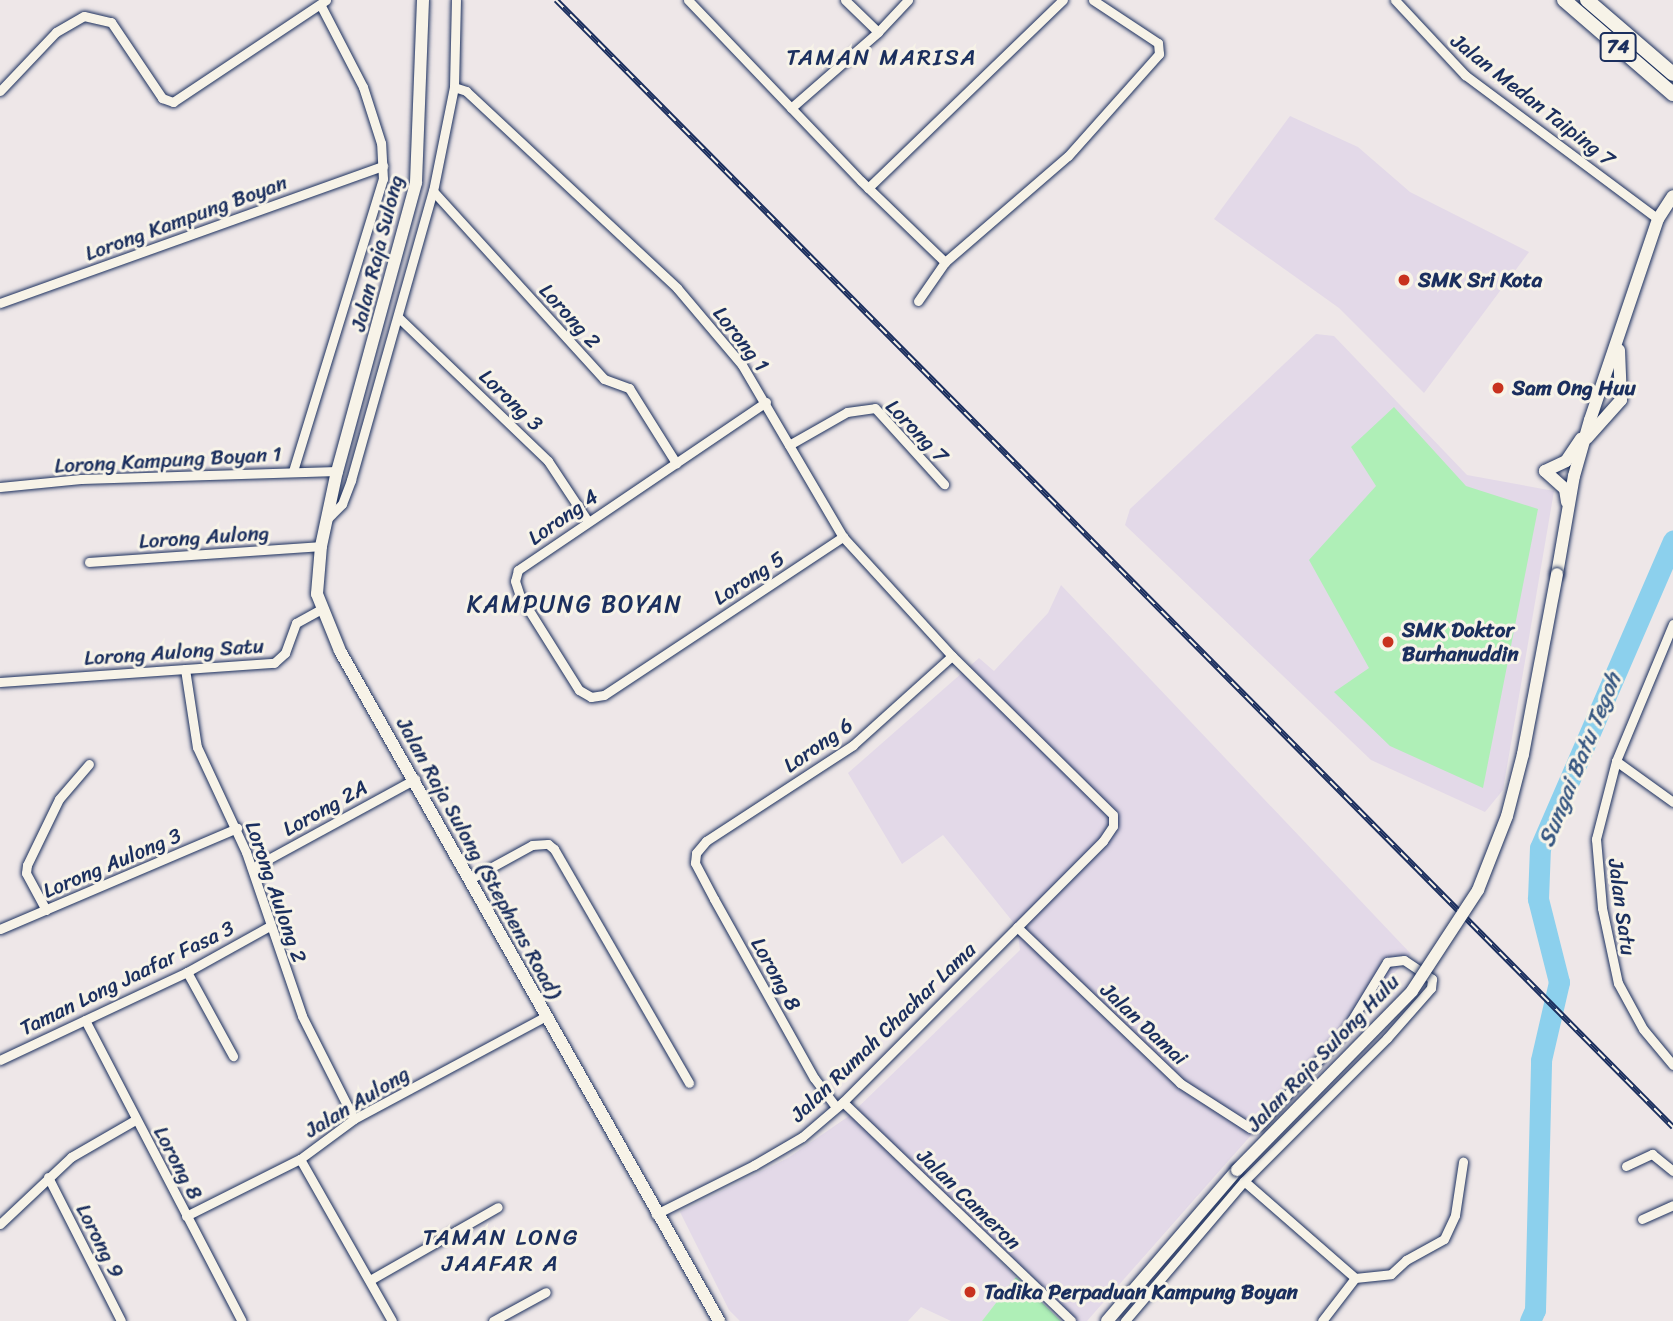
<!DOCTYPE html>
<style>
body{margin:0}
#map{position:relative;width:1673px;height:1321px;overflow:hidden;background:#eee7e8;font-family:Sriracha,sans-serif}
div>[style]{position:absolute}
.built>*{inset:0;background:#e3d9e8}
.green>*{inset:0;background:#afefb7}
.river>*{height:21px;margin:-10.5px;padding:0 10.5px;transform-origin:10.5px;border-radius:10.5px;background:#8cd0ed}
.roads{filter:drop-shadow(0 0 2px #1b2f5e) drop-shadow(0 0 2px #1b2f5e)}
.street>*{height:9px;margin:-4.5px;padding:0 4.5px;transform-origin:4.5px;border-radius:4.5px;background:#f7f3e8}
.secondary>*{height:12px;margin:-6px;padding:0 6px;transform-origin:6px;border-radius:6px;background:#f7f3e8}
.primary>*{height:14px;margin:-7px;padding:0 7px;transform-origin:7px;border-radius:7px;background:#f7f3e8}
.rail>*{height:6px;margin-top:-3px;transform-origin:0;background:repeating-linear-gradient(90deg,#f7f3e8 0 10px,#1b2f5e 0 20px);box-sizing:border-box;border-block:2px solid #1b2f5e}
.bridges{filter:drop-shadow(0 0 2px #1b2f5e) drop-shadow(0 0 2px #1b2f5e)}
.secondary-bridge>*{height:12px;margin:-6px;padding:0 6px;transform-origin:6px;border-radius:6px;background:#f7f3e8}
.dots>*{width:19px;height:19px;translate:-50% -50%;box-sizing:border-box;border:4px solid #f7f3e8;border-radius:50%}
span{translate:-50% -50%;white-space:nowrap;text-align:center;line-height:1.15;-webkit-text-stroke:6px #f7f3e8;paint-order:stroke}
.shield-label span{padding:2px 5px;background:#f7f3e8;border:2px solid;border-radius:5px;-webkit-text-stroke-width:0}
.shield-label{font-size:19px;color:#1b2f5e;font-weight:700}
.street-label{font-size:21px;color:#1b2f5e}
.poi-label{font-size:21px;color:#1b2f5e;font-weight:700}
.left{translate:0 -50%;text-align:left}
.neighbourhood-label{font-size:23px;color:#1b2f5e;letter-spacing:2px}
.water-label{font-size:23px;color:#375782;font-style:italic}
.quarter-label{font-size:24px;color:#1b2f5e;letter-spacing:2px}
</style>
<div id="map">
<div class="built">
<i style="clip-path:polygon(1290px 116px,1358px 147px,1410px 192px,1529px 252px,1424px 393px,1339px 308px,1214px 219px)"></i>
<i style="clip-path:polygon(1316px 334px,1334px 336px,1467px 475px,1554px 491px,1503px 790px,1485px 812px,1371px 760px,1125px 525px,1130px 509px)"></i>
<i style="clip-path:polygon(1061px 585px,1411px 954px,1087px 1321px,1071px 1321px,988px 1241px,984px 1246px,1016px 1277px,982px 1321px,951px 1321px,921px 1307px,908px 1321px,740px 1321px,729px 1310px,680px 1212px,788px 1158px,849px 1116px,1020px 950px,1017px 927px,943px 835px,902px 864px,848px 773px,979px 658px,994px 671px,1048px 613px)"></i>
</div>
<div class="green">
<i style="clip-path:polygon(1394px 407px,1466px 486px,1538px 509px,1483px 788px,1390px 746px,1334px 692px,1369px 668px,1309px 560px,1376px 486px,1351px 447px)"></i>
<i style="clip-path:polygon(1016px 1277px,1061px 1321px,982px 1321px)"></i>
</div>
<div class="river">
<i style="left:1530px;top:1321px;width:12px;rotate:-66deg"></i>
<i style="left:1535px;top:1310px;width:250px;rotate:-88.6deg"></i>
<i style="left:1541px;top:1060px;width:80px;rotate:-77deg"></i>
<i style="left:1559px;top:982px;width:86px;rotate:-104.2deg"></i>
<i style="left:1538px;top:899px;width:51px;rotate:-87.8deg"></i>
<i style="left:1540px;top:848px;width:335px;rotate:-66.6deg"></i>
</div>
<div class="roads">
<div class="street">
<i style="left:688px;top:0;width:250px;rotate:46.3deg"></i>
<i style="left:861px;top:181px;width:117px;rotate:44deg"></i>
<i style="left:845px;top:0;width:46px;rotate:44.1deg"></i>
<i style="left:1395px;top:0;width:103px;rotate:47deg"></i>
<i style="left:1465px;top:75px;width:241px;rotate:36.7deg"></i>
<i style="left:454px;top:87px;width:13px;rotate:18deg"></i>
<i style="left:466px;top:91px;width:289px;rotate:43deg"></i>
<i style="left:677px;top:288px;width:101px;rotate:49.8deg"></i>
<i style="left:742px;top:365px;width:199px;rotate:59.6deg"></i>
<i style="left:843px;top:537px;width:161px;rotate:47.5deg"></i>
<i style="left:952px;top:656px;width:226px;rotate:44.6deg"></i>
<i style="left:1113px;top:815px;width:11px;rotate:90deg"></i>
<i style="left:1113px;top:826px;width:18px;rotate:124deg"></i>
<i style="left:1103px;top:841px;width:368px;rotate:134.9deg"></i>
<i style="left:843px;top:1102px;width:54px;rotate:139.5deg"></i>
<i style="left:802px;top:1137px;width:56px;rotate:149.7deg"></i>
<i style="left:754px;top:1165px;width:110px;rotate:153.4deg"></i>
<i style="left:0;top:91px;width:81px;rotate:-46.5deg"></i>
<i style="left:56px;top:32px;width:32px;rotate:-30deg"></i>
<i style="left:84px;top:16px;width:28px;rotate:13deg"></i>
<i style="left:111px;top:22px;width:92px;rotate:56.1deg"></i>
<i style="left:162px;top:98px;width:12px;rotate:20deg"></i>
<i style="left:173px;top:102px;width:184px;rotate:-33.7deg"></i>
<i style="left:791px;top:108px;width:116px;rotate:-41.1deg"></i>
<i style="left:878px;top:32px;width:44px;rotate:-46.8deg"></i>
<i style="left:868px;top:188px;width:271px;rotate:-44deg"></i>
<i style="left:433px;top:191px;width:254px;rotate:47.7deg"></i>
<i style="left:604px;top:379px;width:27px;rotate:20deg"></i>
<i style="left:629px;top:388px;width:89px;rotate:57.9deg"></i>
<i style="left:918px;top:301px;width:47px;rotate:-55.3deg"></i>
<i style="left:945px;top:262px;width:162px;rotate:-40.8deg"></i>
<i style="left:1068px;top:156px;width:137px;rotate:-48.3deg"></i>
<i style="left:1159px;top:54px;width:11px;rotate:-95deg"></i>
<i style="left:1158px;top:43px;width:78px;rotate:-146.5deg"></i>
<i style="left:0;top:303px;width:407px;rotate:-19.7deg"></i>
<i style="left:398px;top:317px;width:208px;rotate:43.8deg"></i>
<i style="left:548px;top:461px;width:71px;rotate:56.5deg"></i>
<i style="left:766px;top:402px;width:300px;rotate:145.9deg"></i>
<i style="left:518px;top:570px;width:11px;rotate:105deg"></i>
<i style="left:515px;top:581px;width:16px;rotate:72deg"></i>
<i style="left:520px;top:596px;width:111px;rotate:57.9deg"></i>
<i style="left:579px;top:690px;width:14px;rotate:30deg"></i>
<i style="left:591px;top:697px;width:13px;rotate:-9deg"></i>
<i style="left:604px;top:695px;width:287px;rotate:-33.5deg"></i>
<i style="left:789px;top:445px;width:67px;rotate:-29.6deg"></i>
<i style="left:847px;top:412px;width:28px;rotate:-8deg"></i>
<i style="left:875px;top:408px;width:103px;rotate:47.8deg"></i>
<i style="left:293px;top:471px;width:306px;rotate:-72.9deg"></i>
<i style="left:383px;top:179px;width:36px;rotate:-93deg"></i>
<i style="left:381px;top:143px;width:59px;rotate:-107.8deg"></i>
<i style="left:363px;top:87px;width:93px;rotate:-117.4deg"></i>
<i style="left:0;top:487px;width:81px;rotate:-5.6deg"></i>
<i style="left:81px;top:479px;width:256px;rotate:-1.8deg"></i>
<i style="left:328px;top:518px;width:20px;rotate:-45deg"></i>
<i style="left:342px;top:504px;width:26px;rotate:-69deg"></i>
<i style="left:351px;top:480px;width:300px;rotate:-74.2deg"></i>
<i style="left:433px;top:191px;width:106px;rotate:-78.6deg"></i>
<i style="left:454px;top:87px;width:87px;rotate:-88.7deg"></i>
<i style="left:89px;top:562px;width:233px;rotate:-3.9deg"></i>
<i style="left:1673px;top:624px;width:148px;rotate:112.6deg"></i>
<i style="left:1616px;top:761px;width:81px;rotate:104.4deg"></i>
<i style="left:1596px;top:839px;width:69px;rotate:85deg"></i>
<i style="left:1602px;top:908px;width:77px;rotate:78deg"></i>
<i style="left:1618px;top:983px;width:52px;rotate:61.5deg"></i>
<i style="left:1643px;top:1029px;width:47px;rotate:50.2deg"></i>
<i style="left:185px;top:669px;width:79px;rotate:81.3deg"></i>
<i style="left:197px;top:747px;width:116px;rotate:65deg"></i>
<i style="left:246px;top:852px;width:173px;rotate:71.1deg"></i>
<i style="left:302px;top:1016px;width:115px;rotate:63.2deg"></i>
<i style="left:0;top:682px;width:275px;rotate:-4deg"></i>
<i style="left:274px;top:663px;width:15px;rotate:-42deg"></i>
<i style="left:285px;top:653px;width:32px;rotate:-70deg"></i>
<i style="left:296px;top:623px;width:29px;rotate:-29deg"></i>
<i style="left:1616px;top:761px;width:70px;rotate:35.7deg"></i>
<i style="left:252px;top:868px;width:186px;rotate:-28.6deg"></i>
<i style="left:470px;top:879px;width:71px;rotate:-28.7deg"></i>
<i style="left:532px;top:845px;width:16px;rotate:-4deg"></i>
<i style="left:548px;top:844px;width:8px;rotate:40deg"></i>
<i style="left:554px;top:849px;width:270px;rotate:60deg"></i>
<i style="left:46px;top:910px;width:42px;rotate:-118.4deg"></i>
<i style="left:26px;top:873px;width:8px;rotate:-83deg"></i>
<i style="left:27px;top:865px;width:73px;rotate:-64.1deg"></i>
<i style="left:59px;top:799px;width:46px;rotate:-49.4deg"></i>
<i style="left:1017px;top:927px;width:226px;rotate:43.7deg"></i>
<i style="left:1180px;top:1083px;width:83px;rotate:32.7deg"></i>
<i style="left:1250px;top:1128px;width:9px;rotate:-13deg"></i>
<i style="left:1259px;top:1126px;width:128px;rotate:-47.8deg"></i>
<i style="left:1345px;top:1031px;width:81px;rotate:-58.7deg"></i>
<i style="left:1387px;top:962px;width:17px;rotate:-7deg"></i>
<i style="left:1404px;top:960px;width:34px;rotate:34deg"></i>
<i style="left:1432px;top:979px;width:9px;rotate:96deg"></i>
<i style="left:1431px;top:988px;width:67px;rotate:131.3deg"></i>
<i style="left:1387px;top:1038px;width:202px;rotate:135deg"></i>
<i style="left:1244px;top:1181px;width:184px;rotate:130.4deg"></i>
<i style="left:0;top:929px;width:258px;rotate:-23.1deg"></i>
<i style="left:187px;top:972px;width:96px;rotate:61.3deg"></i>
<i style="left:85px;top:1020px;width:339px;rotate:62.5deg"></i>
<i style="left:0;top:1060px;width:207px;rotate:-25.2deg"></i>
<i style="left:187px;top:972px;width:93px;rotate:-29.1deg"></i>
<i style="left:843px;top:1102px;width:316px;rotate:43.8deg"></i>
<i style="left:836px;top:1107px;width:36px;rotate:-127deg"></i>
<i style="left:814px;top:1078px;width:205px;rotate:-119.2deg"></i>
<i style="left:714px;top:899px;width:41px;rotate:-117.8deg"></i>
<i style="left:695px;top:863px;width:10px;rotate:-84deg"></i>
<i style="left:696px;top:853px;width:16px;rotate:-50deg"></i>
<i style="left:706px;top:841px;width:176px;rotate:-33.1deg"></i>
<i style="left:853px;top:745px;width:133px;rotate:-42deg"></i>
<i style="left:300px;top:1159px;width:186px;rotate:60.4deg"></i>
<i style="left:1626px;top:1166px;width:29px;rotate:-25deg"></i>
<i style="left:1652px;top:1154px;width:27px;rotate:39deg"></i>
<i style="left:48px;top:1177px;width:161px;rotate:63.1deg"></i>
<i style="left:1244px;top:1181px;width:147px;rotate:41.1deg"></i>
<i style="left:1355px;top:1278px;width:54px;rotate:127.5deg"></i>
<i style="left:186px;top:1216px;width:127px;rotate:-26.6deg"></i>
<i style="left:300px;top:1159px;width:67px;rotate:-36.5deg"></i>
<i style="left:354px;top:1119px;width:218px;rotate:-28.2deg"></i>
<i style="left:1642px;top:1219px;width:34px;rotate:-24deg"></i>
<i style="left:0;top:1224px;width:98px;rotate:-43.3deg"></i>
<i style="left:71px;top:1157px;width:74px;rotate:-30deg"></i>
<i style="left:1355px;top:1278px;width:36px;rotate:-6deg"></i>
<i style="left:1391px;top:1274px;width:21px;rotate:-43deg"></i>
<i style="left:1406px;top:1260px;width:43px;rotate:-28.9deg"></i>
<i style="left:1444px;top:1239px;width:26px;rotate:-65deg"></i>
<i style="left:1455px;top:1215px;width:54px;rotate:-81.4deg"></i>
<i style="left:370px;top:1280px;width:147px;rotate:-29.7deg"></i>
<i style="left:493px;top:1321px;width:60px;rotate:-28.7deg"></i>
</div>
<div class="secondary">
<i style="left:423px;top:0;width:183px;rotate:92.2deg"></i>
<i style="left:416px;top:183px;width:299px;rotate:105.3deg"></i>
<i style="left:337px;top:471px;width:77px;rotate:102deg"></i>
<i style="left:321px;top:546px;width:48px;rotate:94.8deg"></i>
<i style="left:317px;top:594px;width:61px;rotate:68deg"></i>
<i style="left:340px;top:651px;width:770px;rotate:60.5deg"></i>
<i style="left:1587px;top:438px;width:51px;rotate:-48.2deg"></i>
<i style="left:1621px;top:400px;width:50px;rotate:-92.3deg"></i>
<i style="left:1567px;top:502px;width:13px;rotate:-99deg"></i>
<i style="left:1565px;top:489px;width:27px;rotate:-138deg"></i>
<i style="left:1545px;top:471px;width:23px;rotate:-25deg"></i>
<i style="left:1566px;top:461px;width:27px;rotate:-56deg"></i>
<i style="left:1557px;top:574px;width:99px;rotate:-80.2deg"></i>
<i style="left:1574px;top:476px;width:58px;rotate:-74.1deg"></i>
<i style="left:1590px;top:420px;width:212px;rotate:-71.3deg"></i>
<i style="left:1658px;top:219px;width:27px;rotate:-57deg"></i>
<i style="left:1107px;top:1321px;width:199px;rotate:-49.3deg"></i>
</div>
<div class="primary">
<i style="left:1564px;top:0;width:144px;rotate:40.8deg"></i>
<i style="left:1587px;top:0;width:113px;rotate:40.7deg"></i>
</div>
</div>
<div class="rail">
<i style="left:556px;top:0;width:1587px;rotate:45.26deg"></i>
</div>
<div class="bridges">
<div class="secondary-bridge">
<i style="left:1237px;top:1170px;width:250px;rotate:-45.6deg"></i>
<i style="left:1412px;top:991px;width:121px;rotate:-56.8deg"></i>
<i style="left:1478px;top:890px;width:79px;rotate:-68.6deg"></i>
<i style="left:1507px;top:816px;width:64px;rotate:-75.5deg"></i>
<i style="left:1523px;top:754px;width:183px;rotate:-79.3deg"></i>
</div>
</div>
<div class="dots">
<i style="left:1404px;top:280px;background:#c8321e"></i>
<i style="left:1498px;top:388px;background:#c8321e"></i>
<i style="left:1388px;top:642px;background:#c8321e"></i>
<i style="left:970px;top:1292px;background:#c8321e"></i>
</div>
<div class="shield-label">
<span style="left:1618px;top:47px">74</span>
</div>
<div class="street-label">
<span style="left:1533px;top:100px;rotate:38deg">Jalan Medan Taiping 7</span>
<span style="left:186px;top:218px;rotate:-20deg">Lorong Kampung Boyan</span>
<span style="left:377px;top:253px;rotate:-76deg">Jalan Raja Sulong</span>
<span style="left:570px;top:316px;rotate:48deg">Lorong 2</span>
<span style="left:741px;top:339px;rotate:52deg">Lorong 1</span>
<span style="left:511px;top:400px;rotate:44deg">Lorong 3</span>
<span style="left:917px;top:431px;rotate:46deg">Lorong 7</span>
<span style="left:168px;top:460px;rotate:-3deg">Lorong Kampung Boyan 1</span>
<span style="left:563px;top:517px;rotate:-35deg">Lorong 4</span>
<span style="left:204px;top:537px;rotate:-4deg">Lorong Aulong</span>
<span style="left:749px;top:578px;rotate:-33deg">Lorong 5</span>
<span style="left:174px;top:652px;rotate:-4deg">Lorong Aulong Satu</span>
<span style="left:818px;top:745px;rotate:-35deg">Lorong 6</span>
<span style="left:325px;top:808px;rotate:-29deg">Lorong 2A</span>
<span style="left:479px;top:858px;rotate:61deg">Jalan Raja Sulong (Stephens Road)</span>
<span style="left:112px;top:863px;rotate:-23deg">Lorong Aulong 3</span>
<span style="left:276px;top:892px;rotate:71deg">Lorong Aulong 2</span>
<span style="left:1622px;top:907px;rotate:82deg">Jalan Satu</span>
<span style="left:776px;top:974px;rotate:61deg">Lorong 8</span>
<span style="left:127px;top:978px;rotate:-26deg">Taman Long Jaafar Fasa 3</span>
<span style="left:1144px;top:1024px;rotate:43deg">Jalan Damai</span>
<span style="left:883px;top:1032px;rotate:-44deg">Jalan Rumah Chachar Lama</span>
<span style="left:1323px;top:1053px;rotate:-46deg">Jalan Raja Sulong Hulu</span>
<span style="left:357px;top:1102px;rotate:-31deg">Jalan Aulong</span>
<span style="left:178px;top:1163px;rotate:62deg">Lorong 8</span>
<span style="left:969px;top:1199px;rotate:44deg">Jalan Cameron</span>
<span style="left:100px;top:1241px;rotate:63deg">Lorong 9</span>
</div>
<div class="poi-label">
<span class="left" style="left:1418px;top:280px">SMK Sri Kota</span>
<span class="left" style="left:1512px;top:388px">Sam Ong Huu</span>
<span class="left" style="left:1402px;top:642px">SMK Doktor<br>Burhanuddin</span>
<span class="left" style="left:984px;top:1292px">Tadika Perpaduan Kampung Boyan</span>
</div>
<div class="neighbourhood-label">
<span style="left:882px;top:58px">TAMAN MARISA</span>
<span style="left:501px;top:1251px">TAMAN LONG<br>JAAFAR A</span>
</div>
<div class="water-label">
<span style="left:1580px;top:760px;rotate:-68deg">Sungai Batu Tegoh</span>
</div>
<div class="quarter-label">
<span style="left:575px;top:605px">KAMPUNG BOYAN</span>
</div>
</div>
